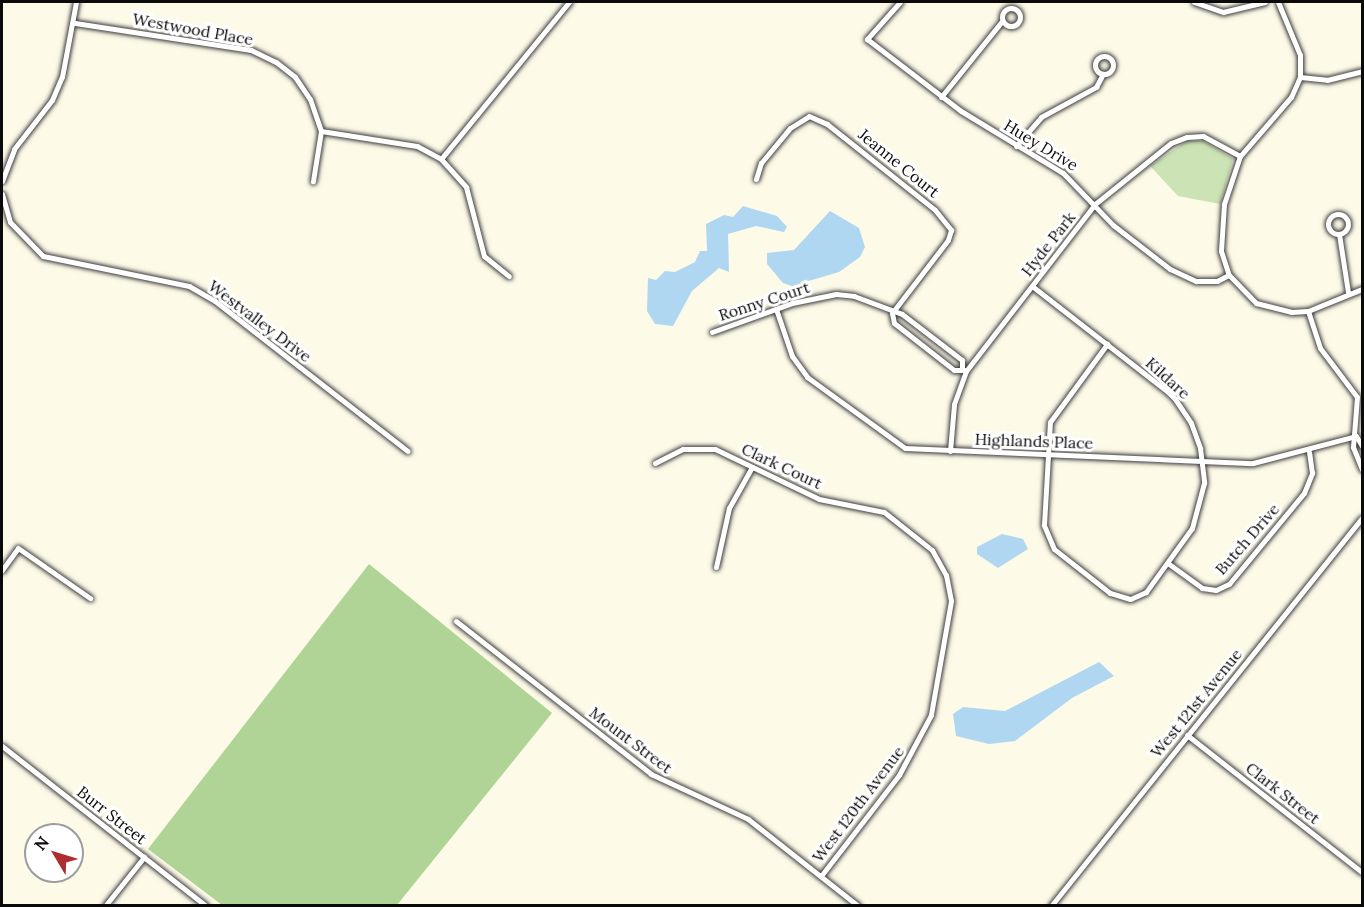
<!DOCTYPE html>
<style>
body{margin:0}
#map{position:relative;width:1364px;height:907px;overflow:hidden;background:#fdfae8;font-family:Lora,serif}
div>[style]{position:absolute}
.green>*{inset:0;background:#cce4b5}
.forest>*{inset:0;background:#b0d495}
.water>*{inset:0;background:#b0d7f1}
.roads{filter:drop-shadow(0 0 2px #3d3d3d) drop-shadow(0 0 2px #3d3d3d)}
.minor>*{height:5px;margin:-2.5px;padding:0 2.5px;transform-origin:2.5px;border-radius:2.5px;background:#fff}
.minor>.ring{margin:-2.5px;padding:0;box-sizing:content-box;background:none;border:5px solid #fff;border-radius:50%}
span{translate:-50% -50%;white-space:nowrap;text-align:center;line-height:1.15;-webkit-text-stroke:6px #fff;paint-order:stroke}
.street-label{font-size:16px;color:#0a0a0a}
.frame{position:absolute;inset:0;border:3px solid #0a0a0a;pointer-events:none}
.north{position:absolute;left:24px;top:823px;width:60px;height:60px;box-sizing:border-box;background:#fff;border:2px solid #9d9d9d;border-radius:50%;rotate:308deg;font-size:16px;font-weight:700;line-height:24px;text-align:center;color:#0a0a0a}
.north::after{content:'';display:block;margin:auto;width:21px;height:27px;background:#ae2d30;clip-path:polygon(50% 0,100% 100%,50% 72%,0 100%)}
</style>
<div id="map">
<div class="green">
<i style="clip-path:polygon(1187px 141px,1203px 141px,1233px 159px,1220px 204px,1178px 196px,1150px 166px)"></i>
</div>
<div class="forest">
<i style="clip-path:polygon(369px 564px,552px 713px,397px 905px,222px 905px,148px 849px)"></i>
</div>
<div class="water">
<i style="clip-path:polygon(743px 206px,777px 216px,787px 227px,784px 232px,756px 226px,728px 234px,729px 272px,719px 268px,692px 291px,673px 326px,655px 324px,647px 311px,648px 278px,656px 280px,665px 271px,675px 272px,695px 262px,700px 251px,707px 251px,706px 224px,724px 215px,733px 217px)"></i>
<i style="clip-path:polygon(830px 211px,859px 228px,865px 247px,860px 257px,839px 272px,792px 286px,783px 283px,767px 264px,767px 253px,794px 250px)"></i>
<i style="clip-path:polygon(1002px 534px,1023px 539px,1028px 549px,998px 568px,977px 554px,977px 547px)"></i>
<i style="clip-path:polygon(1099px 662px,1114px 676px,1072px 698px,1015px 741px,989px 744px,956px 736px,953px 714px,963px 707px,1005px 711px)"></i>
</div>
<div class="roads">
<div class="minor">
<i style="left:900px;top:2px;width:50px;rotate:131.7deg"></i>
<i style="left:867px;top:39px;width:118px;rotate:37.5deg"></i>
<i style="left:961px;top:111px;width:119px;rotate:31.3deg"></i>
<i style="left:1063px;top:173px;width:72px;rotate:46.1deg"></i>
<i style="left:1113px;top:225px;width:72px;rotate:37.7deg"></i>
<i style="left:1170px;top:269px;width:29px;rotate:25deg"></i>
<i style="left:1196px;top:281px;width:21px"></i>
<i style="left:1217px;top:281px;width:13px;rotate:-27deg"></i>
<i style="left:1194px;top:2px;width:31px;rotate:19deg"></i>
<i style="left:1223px;top:12px;width:43px;rotate:-13.4deg"></i>
<i style="left:1278px;top:2px;width:57px;rotate:67.5deg"></i>
<i style="left:1300px;top:55px;width:22px;rotate:90deg"></i>
<i style="left:1300px;top:77px;width:22px;rotate:114deg"></i>
<i style="left:1291px;top:97px;width:78px;rotate:130.8deg"></i>
<i style="left:1240px;top:156px;width:51px;rotate:108.4deg"></i>
<i style="left:1224px;top:204px;width:47px;rotate:93.7deg"></i>
<i style="left:1221px;top:251px;width:25px;rotate:72deg"></i>
<i style="left:1229px;top:275px;width:39px;rotate:46deg"></i>
<i style="left:1256px;top:303px;width:36px;rotate:14deg"></i>
<i style="left:1291px;top:312px;width:17px;rotate:-3deg"></i>
<i style="left:1308px;top:311px;width:39px;rotate:72deg"></i>
<i style="left:1320px;top:348px;width:61px;rotate:52.9deg"></i>
<i style="left:1357px;top:397px;width:50px;rotate:94.6deg"></i>
<i style="left:1353px;top:447px;width:24px;rotate:68deg"></i>
<i class="ring" style="left:1002px;top:8px;width:13px;height:13px"></i>
<i style="left:75px;top:23px;width:178px;rotate:8.7deg"></i>
<i style="left:251px;top:50px;width:28px;rotate:26deg"></i>
<i style="left:276px;top:62px;width:24px;rotate:38deg"></i>
<i style="left:295px;top:77px;width:27px;rotate:56deg"></i>
<i style="left:310px;top:99px;width:34px;rotate:71deg"></i>
<i style="left:321px;top:131px;width:51px;rotate:99.1deg"></i>
<i class="ring" style="left:1095px;top:56px;width:13px;height:13px"></i>
<i style="left:1300px;top:77px;width:27px;rotate:6deg"></i>
<i style="left:1327px;top:80px;width:36px;rotate:-14deg"></i>
<i style="left:941px;top:97px;width:97px;rotate:-51.2deg"></i>
<i style="left:321px;top:131px;width:97px;rotate:8.9deg"></i>
<i style="left:417px;top:146px;width:27px;rotate:28deg"></i>
<i style="left:441px;top:159px;width:38px;rotate:48deg"></i>
<i style="left:466px;top:187px;width:71px;rotate:75.4deg"></i>
<i style="left:484px;top:256px;width:32px;rotate:39deg"></i>
<i style="left:1016px;top:146px;width:38px;rotate:-49deg"></i>
<i style="left:1041px;top:117px;width:63px;rotate:-28.6deg"></i>
<i style="left:1096px;top:87px;width:15px;rotate:-62deg"></i>
<i style="left:441px;top:159px;width:203px;rotate:-50.8deg"></i>
<i style="left:756px;top:179px;width:17px;rotate:-73deg"></i>
<i style="left:761px;top:163px;width:45px;rotate:-50.4deg"></i>
<i style="left:790px;top:128px;width:22px;rotate:-32deg"></i>
<i style="left:809px;top:116px;width:20px;rotate:24deg"></i>
<i style="left:827px;top:124px;width:138px;rotate:38.5deg"></i>
<i style="left:935px;top:210px;width:26px;rotate:51deg"></i>
<i style="left:951px;top:230px;width:10px;rotate:107deg"></i>
<i style="left:948px;top:240px;width:92px;rotate:127.5deg"></i>
<i style="left:2px;top:181px;width:34px;rotate:-69deg"></i>
<i style="left:14px;top:149px;width:62px;rotate:-52.2deg"></i>
<i style="left:52px;top:100px;width:25px;rotate:-67deg"></i>
<i style="left:62px;top:77px;width:76px;rotate:-79.4deg"></i>
<i style="left:2px;top:194px;width:29px;rotate:74deg"></i>
<i style="left:10px;top:222px;width:47px;rotate:45.9deg"></i>
<i style="left:43px;top:256px;width:149px;rotate:11.6deg"></i>
<i style="left:189px;top:286px;width:30px;rotate:30deg"></i>
<i style="left:215px;top:301px;width:244px;rotate:37.9deg"></i>
<i class="ring" style="left:1328px;top:214px;width:15px;height:15px"></i>
<i style="left:1339px;top:234px;width:59px;rotate:81.2deg"></i>
<i style="left:1032px;top:286px;width:172px;rotate:37.9deg"></i>
<i style="left:1168px;top:392px;width:10px;rotate:45deg"></i>
<i style="left:1175px;top:399px;width:29px;rotate:56deg"></i>
<i style="left:1191px;top:423px;width:27px;rotate:70deg"></i>
<i style="left:1200px;top:448px;width:35px;rotate:83deg"></i>
<i style="left:1204px;top:483px;width:47px;rotate:104.9deg"></i>
<i style="left:1192px;top:528px;width:79px;rotate:125.7deg"></i>
<i style="left:1146px;top:592px;width:17px;rotate:156deg"></i>
<i style="left:1130px;top:599px;width:21px;rotate:-163deg"></i>
<i style="left:1110px;top:593px;width:71px;rotate:-141.8deg"></i>
<i style="left:1054px;top:549px;width:26px;rotate:-113deg"></i>
<i style="left:1044px;top:525px;width:103px;rotate:-86.7deg"></i>
<i style="left:1050px;top:422px;width:97px;rotate:-53.8deg"></i>
<i style="left:776px;top:309px;width:50px;rotate:71.2deg"></i>
<i style="left:792px;top:356px;width:26px;rotate:54deg"></i>
<i style="left:807px;top:377px;width:121px;rotate:35.9deg"></i>
<i style="left:905px;top:448px;width:348px;rotate:2.5deg"></i>
<i style="left:1253px;top:463px;width:106px;rotate:-14.7deg"></i>
<i style="left:1308px;top:311px;width:58px;rotate:-22.2deg"></i>
<i style="left:892px;top:313px;width:10px;rotate:79deg"></i>
<i style="left:894px;top:323px;width:76px;rotate:38.1deg"></i>
<i style="left:954px;top:370px;width:11px"></i>
<i style="left:712px;top:332px;width:85px;rotate:-19.9deg"></i>
<i style="left:792px;top:303px;width:45px;rotate:-11.6deg"></i>
<i style="left:836px;top:294px;width:18px;rotate:6deg"></i>
<i style="left:854px;top:296px;width:51px;rotate:20.6deg"></i>
<i style="left:902px;top:314px;width:76px;rotate:37.5deg"></i>
<i style="left:962px;top:360px;width:8px;rotate:90deg"></i>
<i style="left:1356px;top:436px;width:12px;rotate:59deg"></i>
<i style="left:950px;top:451px;width:47px;rotate:-85.1deg"></i>
<i style="left:954px;top:404px;width:35px;rotate:-70deg"></i>
<i style="left:966px;top:371px;width:211px;rotate:-52.3deg"></i>
<i style="left:1095px;top:204px;width:97px;rotate:-38.8deg"></i>
<i style="left:1171px;top:143px;width:17px;rotate:-21deg"></i>
<i style="left:1187px;top:137px;width:16px;rotate:-4deg"></i>
<i style="left:1203px;top:136px;width:42px;rotate:28.4deg"></i>
<i style="left:655px;top:463px;width:31px;rotate:-27deg"></i>
<i style="left:683px;top:449px;width:32px"></i>
<i style="left:715px;top:449px;width:115px;rotate:25.7deg"></i>
<i style="left:819px;top:499px;width:66px;rotate:11.3deg"></i>
<i style="left:884px;top:512px;width:61px;rotate:38.4deg"></i>
<i style="left:932px;top:550px;width:29px;rotate:61deg"></i>
<i style="left:946px;top:575px;width:26px;rotate:79deg"></i>
<i style="left:951px;top:601px;width:116px;rotate:100deg"></i>
<i style="left:931px;top:715px;width:68px;rotate:118.1deg"></i>
<i style="left:899px;top:775px;width:128px;rotate:127.7deg"></i>
<i style="left:1169px;top:564px;width:41px;rotate:36deg"></i>
<i style="left:1202px;top:588px;width:14px;rotate:8deg"></i>
<i style="left:1216px;top:590px;width:14px;rotate:-25deg"></i>
<i style="left:1229px;top:584px;width:118px;rotate:-50.5deg"></i>
<i style="left:1304px;top:493px;width:22px;rotate:-68deg"></i>
<i style="left:1312px;top:473px;width:21px;rotate:-98deg"></i>
<i style="left:716px;top:567px;width:60px;rotate:-77.6deg"></i>
<i style="left:729px;top:508px;width:47px;rotate:-60.7deg"></i>
<i style="left:2px;top:570px;width:27px;rotate:-54deg"></i>
<i style="left:18px;top:548px;width:88px;rotate:34.8deg"></i>
<i style="left:456px;top:621px;width:248px;rotate:38.1deg"></i>
<i style="left:651px;top:774px;width:107px;rotate:24.9deg"></i>
<i style="left:748px;top:819px;width:140px;rotate:38.3deg"></i>
<i style="left:1187px;top:735px;width:222px;rotate:38.1deg"></i>
<i style="left:2px;top:746px;width:259px;rotate:38.1deg"></i>
<i style="left:105px;top:906px;width:63px;rotate:-51.5deg"></i>
<i style="left:1051px;top:906px;width:497px;rotate:-51.3deg"></i>
</div>
</div>
<div class="street-label">
<span style="left:193px;top:29px;rotate:10deg">Westwood Place</span>
<span style="left:1041px;top:145px;rotate:31deg">Huey Drive</span>
<span style="left:899px;top:163px;rotate:39deg">Jeanne Court</span>
<span style="left:1048px;top:244px;rotate:-52deg">Hyde Park</span>
<span style="left:764px;top:301px;rotate:-18deg">Ronny Court</span>
<span style="left:260px;top:321px;rotate:37deg">Westvalley Drive</span>
<span style="left:1168px;top:378px;rotate:42deg">Kildare</span>
<span style="left:1034px;top:441px;rotate:2deg">Highlands Place</span>
<span style="left:782px;top:466px;rotate:25deg">Clark Court</span>
<span style="left:1247px;top:539px;rotate:-49deg">Butch Drive</span>
<span style="left:1196px;top:703px;rotate:-51deg">West 121st Avenue</span>
<span style="left:631px;top:740px;rotate:37deg">Mount Street</span>
<span style="left:1283px;top:793px;rotate:38deg">Clark Street</span>
<span style="left:858px;top:804px;rotate:-53deg">West 120th Avenue</span>
<span style="left:112px;top:815px;rotate:38deg">Burr Street</span>
</div>
<div class="frame"></div>
<div class="north">N</div>
</div>
